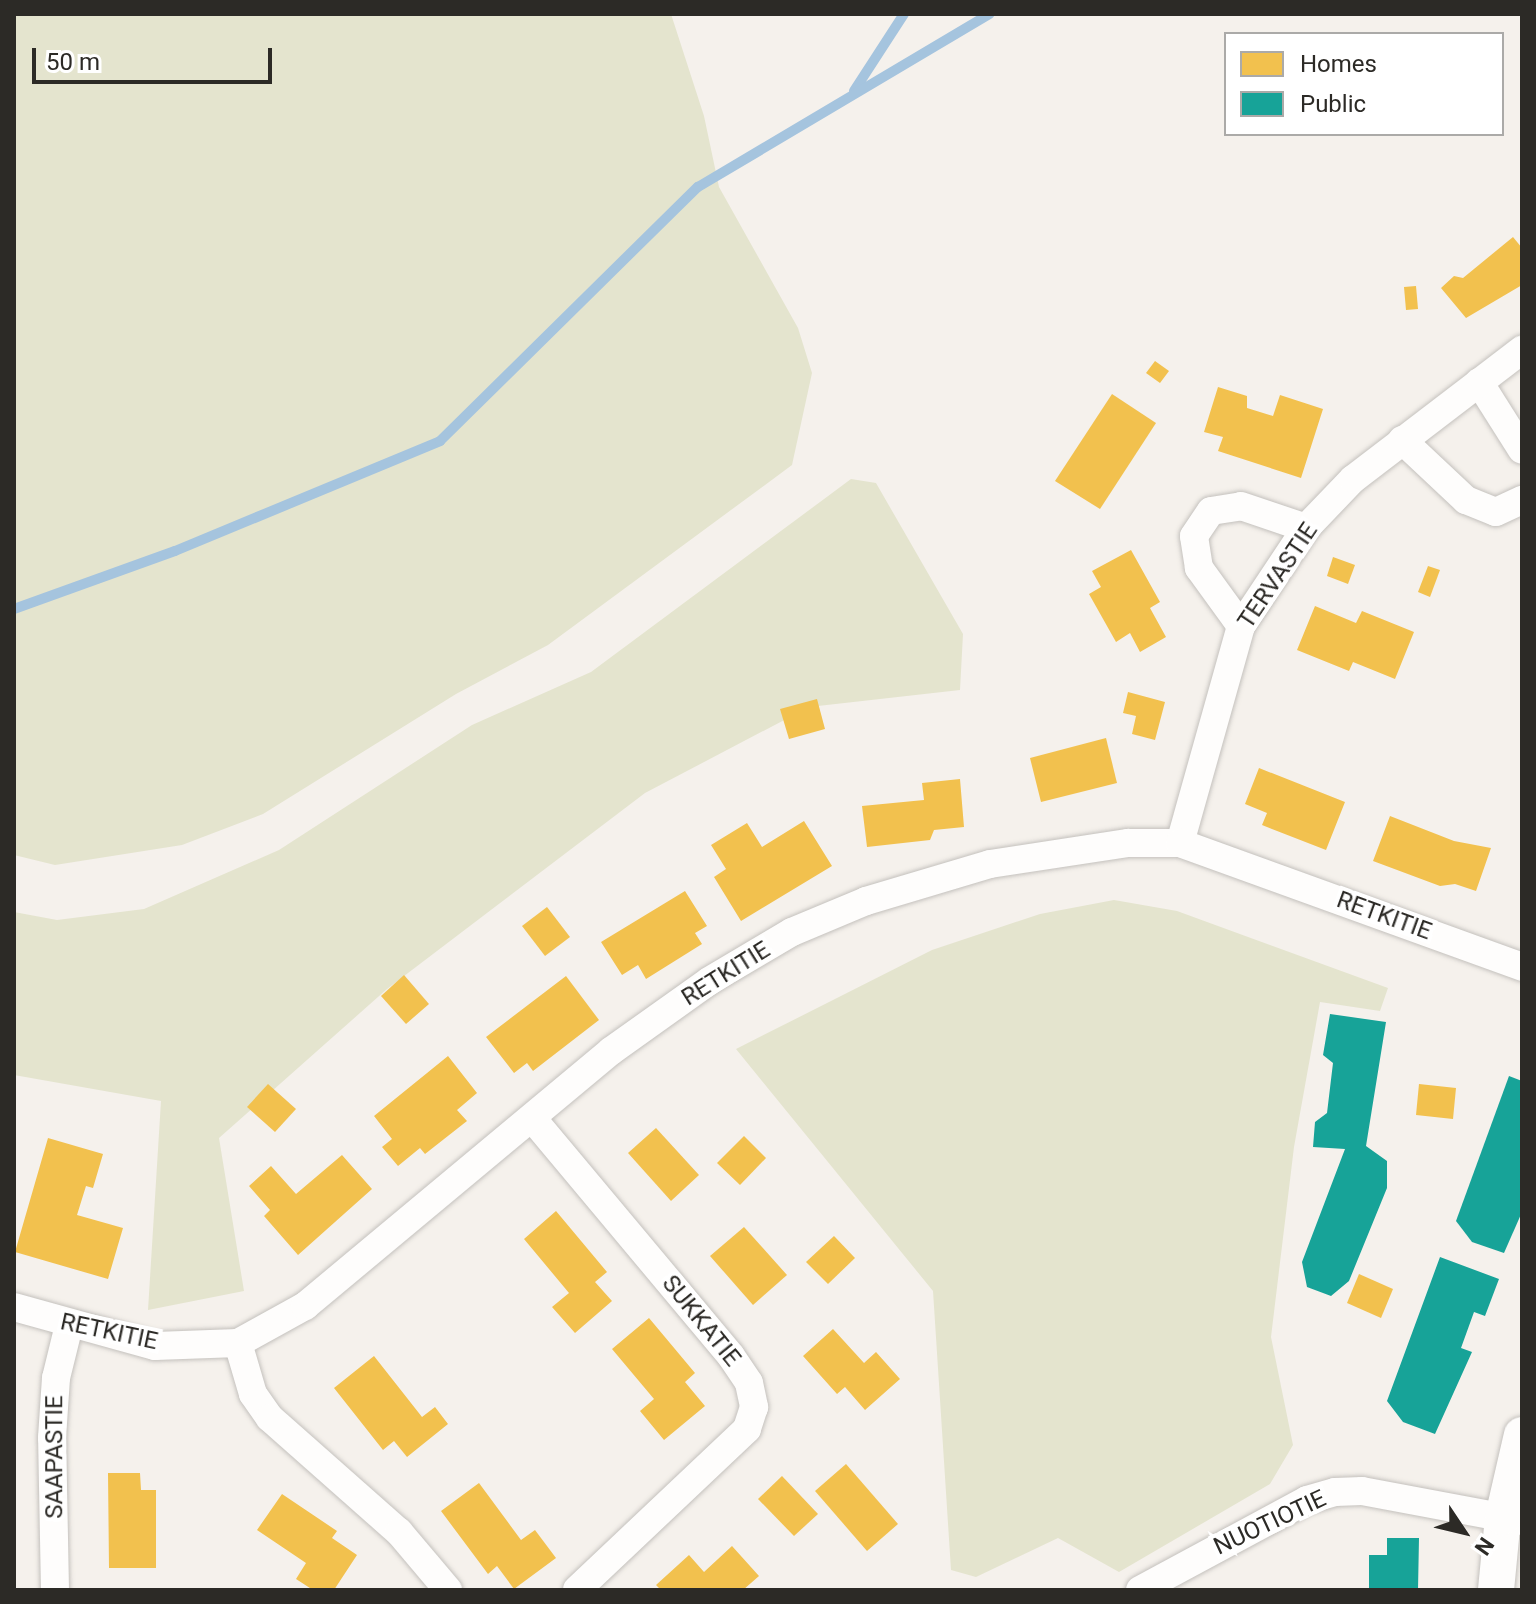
<!DOCTYPE html>
<style>
body{margin:0}
#map{position:relative;width:1536px;height:1604px;overflow:hidden;background:#f5f1ec;font-family:Roboto,sans-serif}
div>[style]{position:absolute}
.green>*{inset:0;background:#e4e4ce}
.homes>*{inset:0;background:#f2c14e}
.public>*{inset:0;background:#17a398}
.stream>*{height:10px;margin:-5px;padding:0 5px;transform-origin:5px;border-radius:5px;background:#a5c4de}
.roads{filter:drop-shadow(0 0 2px #c4c1bd) drop-shadow(0 0 2px #c4c1bd)}
.minor>*{height:28px;margin:-14px;padding:0 14px;transform-origin:14px;border-radius:14px;background:#fefdfc}
.tertiary>*{height:36px;margin:-18px;padding:0 18px;transform-origin:18px;border-radius:18px;background:#fefdfc}
span{translate:-50% -50%;white-space:nowrap;text-align:center;line-height:1.15;-webkit-text-stroke:8px #fff;paint-order:stroke}
.street-label{font-size:24px;color:#2c2a26}
.frame{position:absolute;inset:0;border:16px solid #2c2a26;pointer-events:none}
.legend{position:absolute;left:1224px;top:32px;width:280px;height:104px;box-sizing:border-box;background:#fff;border:2px solid #abaaa8;margin:0;padding:10px 14px;list-style:none;font-size:24px;color:#2c2a26}
.legend li{display:flex;align-items:center;gap:16px;height:40px}
.legend b{width:40px;border:2px solid #abaaa8}
.north{position:absolute;left:1424px;top:1492px;width:80px;height:80px;-webkit-text-stroke:6px #fff;paint-order:stroke;rotate:125deg;font-size:22px;font-weight:700;line-height:32px;text-align:center;color:#2c2a26}
.north::after{content:'';display:block;margin:auto;width:28px;height:36px;background:#2c2a26;clip-path:polygon(50% 0,100% 100%,50% 72%,0 100%)}
.scale{position:absolute;left:32px;top:48px;width:240px;height:36px;box-sizing:border-box;border:4px solid #2c2a26;border-top:0;padding-left:10px;font-size:24px;line-height:28px;white-space:nowrap;color:#2c2a26;-webkit-text-stroke:6px #fff;paint-order:stroke}
</style>
<div id="map">
<div class="green">
<i style="clip-path:polygon(14px 14px,671px 14px,704px 116px,719px 187px,798px 328px,812px 373px,792px 465px,548px 645px,456px 694px,263px 814px,182px 845px,55px 865px,14px 855px)"></i>
<i style="clip-path:polygon(851px 479px,876px 483px,963px 634px,960px 690px,809px 707px,645px 793px,387px 989px,219px 1138px,244px 1291px,148px 1310px,161px 1101px,14px 1075px,14px 912px,57px 920px,144px 909px,279px 850px,472px 725px,591px 672px)"></i>
<i style="clip-path:polygon(1114px 900px,1177px 911px,1388px 988px,1380px 1011px,1320px 1002px,1294px 1147px,1271px 1337px,1293px 1445px,1270px 1484px,1119px 1572px,1058px 1538px,976px 1577px,951px 1570px,933px 1291px,736px 1049px,932px 950px,1040px 914px)"></i>
</div>
<div class="homes">
<i style="clip-path:polygon(1513px 237px,1522px 248px,1522px 285px,1466px 318px,1441px 288px,1454px 276px,1463px 278px)"></i>
<i style="clip-path:polygon(1416px 286px,1418px 309px,1406px 310px,1404px 287px)"></i>
<i style="clip-path:polygon(1155px 361px,1169px 371px,1160px 383px,1146px 373px)"></i>
<i style="clip-path:polygon(1218px 387px,1247px 396px,1247px 408px,1273px 416px,1280px 395px,1323px 409px,1301px 478px,1218px 451px,1223px 437px,1204px 432px)"></i>
<i style="clip-path:polygon(1112px 394px,1156px 423px,1100px 509px,1055px 481px)"></i>
<i style="clip-path:polygon(1131px 550px,1160px 602px,1150px 608px,1166px 637px,1140px 652px,1130px 633px,1116px 642px,1089px 594px,1101px 587px,1092px 571px)"></i>
<i style="clip-path:polygon(1333px 557px,1355px 565px,1348px 584px,1327px 576px)"></i>
<i style="clip-path:polygon(1428px 566px,1440px 570px,1430px 597px,1418px 592px)"></i>
<i style="clip-path:polygon(1315px 606px,1356px 623px,1362px 611px,1414px 632px,1395px 679px,1353px 662px,1349px 671px,1297px 650px)"></i>
<i style="clip-path:polygon(1128px 692px,1165px 702px,1155px 740px,1132px 734px,1136px 716px,1123px 713px)"></i>
<i style="clip-path:polygon(817px 699px,825px 729px,789px 739px,780px 709px)"></i>
<i style="clip-path:polygon(1106px 738px,1117px 783px,1041px 802px,1030px 758px)"></i>
<i style="clip-path:polygon(1259px 768px,1345px 802px,1326px 850px,1262px 825px,1267px 813px,1245px 804px)"></i>
<i style="clip-path:polygon(960px 779px,964px 827px,934px 830px,930px 840px,867px 847px,862px 806px,924px 800px,922px 783px)"></i>
<i style="clip-path:polygon(1390px 816px,1454px 841px,1491px 848px,1476px 891px,1455px 884px,1440px 886px,1373px 861px)"></i>
<i style="clip-path:polygon(804px 821px,832px 866px,741px 921px,714px 877px,726px 869px,711px 845px,747px 823px,762px 847px)"></i>
<i style="clip-path:polygon(685px 891px,707px 926px,695px 933px,702px 944px,646px 979px,638px 965px,622px 975px,601px 942px)"></i>
<i style="clip-path:polygon(547px 907px,570px 937px,545px 956px,522px 926px)"></i>
<i style="clip-path:polygon(404px 975px,429px 1004px,406px 1024px,381px 996px)"></i>
<i style="clip-path:polygon(566px 976px,599px 1020px,533px 1071px,527px 1063px,514px 1073px,486px 1037px)"></i>
<i style="clip-path:polygon(448px 1056px,477px 1093px,457px 1110px,467px 1121px,425px 1154px,420px 1148px,398px 1166px,382px 1147px,392px 1139px,374px 1116px)"></i>
<i style="clip-path:polygon(268px 1084px,296px 1109px,275px 1132px,247px 1107px)"></i>
<i style="clip-path:polygon(1419px 1084px,1456px 1088px,1453px 1119px,1416px 1115px)"></i>
<i style="clip-path:polygon(656px 1128px,699px 1175px,671px 1201px,628px 1153px)"></i>
<i style="clip-path:polygon(744px 1136px,766px 1158px,740px 1185px,717px 1163px)"></i>
<i style="clip-path:polygon(48px 1138px,103px 1154px,93px 1188px,86px 1186px,77px 1215px,123px 1228px,108px 1279px,15px 1252px)"></i>
<i style="clip-path:polygon(342px 1155px,372px 1189px,298px 1255px,264px 1216px,270px 1210px,249px 1186px,271px 1166px,296px 1194px)"></i>
<i style="clip-path:polygon(556px 1211px,607px 1272px,595px 1282px,612px 1301px,575px 1333px,552px 1307px,569px 1293px,524px 1239px)"></i>
<i style="clip-path:polygon(744px 1227px,787px 1275px,753px 1305px,710px 1256px)"></i>
<i style="clip-path:polygon(834px 1236px,855px 1258px,828px 1284px,806px 1262px)"></i>
<i style="clip-path:polygon(1359px 1274px,1393px 1289px,1381px 1318px,1347px 1303px)"></i>
<i style="clip-path:polygon(649px 1318px,695px 1373px,685px 1382px,705px 1406px,664px 1440px,640px 1411px,654px 1399px,612px 1349px)"></i>
<i style="clip-path:polygon(833px 1329px,864px 1363px,876px 1352px,900px 1379px,865px 1410px,845px 1387px,837px 1394px,803px 1356px)"></i>
<i style="clip-path:polygon(374px 1356px,422px 1417px,435px 1407px,448px 1424px,407px 1457px,394px 1441px,383px 1450px,334px 1388px)"></i>
<i style="clip-path:polygon(846px 1464px,898px 1524px,867px 1551px,815px 1491px)"></i>
<i style="clip-path:polygon(108px 1473px,140px 1473px,141px 1490px,156px 1490px,156px 1568px,109px 1568px)"></i>
<i style="clip-path:polygon(782px 1476px,818px 1514px,794px 1536px,758px 1499px)"></i>
<i style="clip-path:polygon(479px 1483px,521px 1540px,535px 1530px,556px 1558px,514px 1589px,497px 1566px,488px 1574px,441px 1511px)"></i>
<i style="clip-path:polygon(282px 1494px,337px 1531px,332px 1538px,357px 1555px,334px 1590px,313px 1590px,296px 1579px,306px 1563px,257px 1530px)"></i>
<i style="clip-path:polygon(732px 1546px,759px 1576px,743px 1590px,661px 1590px,656px 1585px,689px 1555px,704px 1572px)"></i>
</div>
<div class="public">
<i style="clip-path:polygon(1330px 1014px,1386px 1022px,1366px 1146px,1387px 1161px,1387px 1188px,1349px 1281px,1331px 1296px,1307px 1287px,1302px 1262px,1345px 1149px,1313px 1147px,1315px 1122px,1327px 1113px,1333px 1063px,1323px 1055px)"></i>
<i style="clip-path:polygon(1509px 1076px,1522px 1081px,1522px 1212px,1504px 1253px,1472px 1242px,1456px 1221px)"></i>
<i style="clip-path:polygon(1440px 1257px,1499px 1279px,1485px 1316px,1474px 1312px,1461px 1348px,1472px 1352px,1435px 1434px,1403px 1422px,1387px 1401px)"></i>
<i style="clip-path:polygon(1387px 1538px,1419px 1538px,1418px 1590px,1369px 1590px,1369px 1555px,1387px 1555px)"></i>
</div>
<div class="stream">
<i style="left:854px;top:91px;width:92px;rotate:-57deg"></i>
<i style="left:14px;top:609px;width:171px;rotate:-19.8deg"></i>
<i style="left:175px;top:551px;width:287px;rotate:-22.5deg"></i>
<i style="left:440px;top:441px;width:362px;rotate:-44.6deg"></i>
<i style="left:698px;top:187px;width:339px;rotate:-30.7deg"></i>
</div>
<div class="roads">
<div class="minor">
<i style="left:1479px;top:382px;width:80px;rotate:57.7deg"></i>
<i style="left:1402px;top:440px;width:88px;rotate:43.2deg"></i>
<i style="left:1466px;top:500px;width:32px;rotate:22deg"></i>
<i style="left:1496px;top:512px;width:29px;rotate:-25deg"></i>
<i style="left:1241px;top:626px;width:72px;rotate:-125.9deg"></i>
<i style="left:1199px;top:568px;width:32px;rotate:-99deg"></i>
<i style="left:1194px;top:536px;width:30px;rotate:-56deg"></i>
<i style="left:1211px;top:511px;width:30px;rotate:-9deg"></i>
<i style="left:1241px;top:506px;width:69px;rotate:18.7deg"></i>
<i style="left:1180px;top:843px;width:225px;rotate:-74.3deg"></i>
<i style="left:1241px;top:626px;width:118px;rotate:-56.4deg"></i>
<i style="left:1306px;top:528px;width:68px;rotate:-46.2deg"></i>
<i style="left:1353px;top:479px;width:213px;rotate:-37.4deg"></i>
<i style="left:532px;top:1118px;width:310px;rotate:50.1deg"></i>
<i style="left:731px;top:1356px;width:32px;rotate:56deg"></i>
<i style="left:749px;top:1383px;width:25px;rotate:78deg"></i>
<i style="left:754px;top:1407px;width:23px;rotate:108deg"></i>
<i style="left:747px;top:1429px;width:234px;rotate:136.6deg"></i>
<i style="left:14px;top:1307px;width:146px;rotate:15.5deg"></i>
<i style="left:155px;top:1346px;width:83px;rotate:-2.1deg"></i>
<i style="left:238px;top:1343px;width:77px;rotate:-28.9deg"></i>
<i style="left:305px;top:1306px;width:398px;rotate:-39.8deg"></i>
<i style="left:611px;top:1051px;width:120px;rotate:-35.5deg"></i>
<i style="left:709px;top:981px;width:96px;rotate:-30.6deg"></i>
<i style="left:792px;top:932px;width:80px;rotate:-22.7deg"></i>
<i style="left:866px;top:901px;width:129px;rotate:-16.6deg"></i>
<i style="left:990px;top:864px;width:140px;rotate:-8.7deg"></i>
<i style="left:1128px;top:843px;width:52px"></i>
<i style="left:1180px;top:843px;width:364px;rotate:19.9deg"></i>
<i style="left:238px;top:1343px;width:53px;rotate:73.6deg"></i>
<i style="left:253px;top:1394px;width:29px;rotate:55deg"></i>
<i style="left:270px;top:1418px;width:172px;rotate:41.5deg"></i>
<i style="left:399px;top:1532px;width:76px;rotate:49.8deg"></i>
<i style="left:55px;top:1590px;width:152px;rotate:-91.1deg"></i>
<i style="left:52px;top:1438px;width:60px;rotate:-86.2deg"></i>
<i style="left:56px;top:1378px;width:55px;rotate:-76.2deg"></i>
<i style="left:1140px;top:1590px;width:190px;rotate:-28.3deg"></i>
<i style="left:1307px;top:1500px;width:29px;rotate:-16deg"></i>
<i style="left:1335px;top:1492px;width:27px;rotate:-2deg"></i>
<i style="left:1362px;top:1491px;width:163px;rotate:10.6deg"></i>
</div>
<div class="tertiary">
<i style="left:1496px;top:1590px;width:73px;rotate:-84.5deg"></i>
<i style="left:1503px;top:1517px;width:84px;rotate:-77deg"></i>
</div>
</div>
<div class="street-label">
<span style="left:1278px;top:576px;rotate:-56deg">TERVASTIE</span>
<span style="left:1384px;top:916px;rotate:20deg">RETKITIE</span>
<span style="left:726px;top:974px;rotate:-32deg">RETKITIE</span>
<span style="left:701px;top:1321px;rotate:51deg">SUKKATIE</span>
<span style="left:109px;top:1332px;rotate:12deg">RETKITIE</span>
<span style="left:55px;top:1457px;rotate:-90deg">SAAPASTIE</span>
<span style="left:1270px;top:1523px;rotate:-25deg">NUOTIOTIE</span>
</div>
<div class="frame"></div>
<ul class="legend">
<li><b style="height:22px;background:#f2c14e"></b>Homes</li>
<li><b style="height:22px;background:#17a398"></b>Public</li>
</ul>
<div class="north">N</div>
<div class="scale">50 m</div>
</div>
